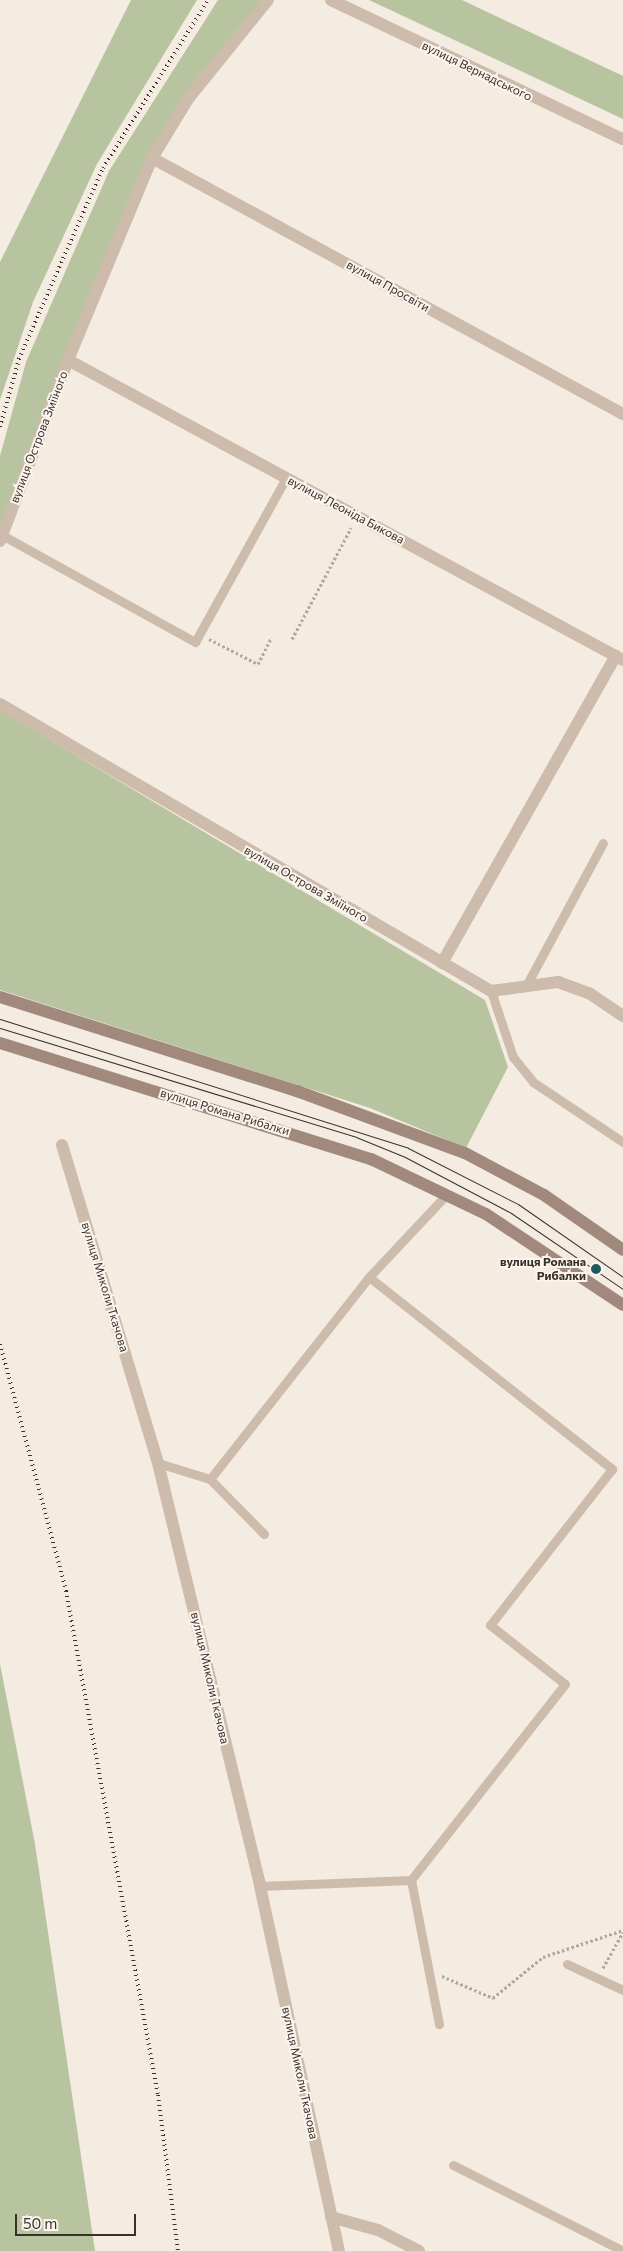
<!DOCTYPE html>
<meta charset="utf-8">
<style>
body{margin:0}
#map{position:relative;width:623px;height:2251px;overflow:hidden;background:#f4ebe1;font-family:Commissioner,sans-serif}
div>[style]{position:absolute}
.green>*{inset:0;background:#b8c4a0}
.path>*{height:3px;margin-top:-1.5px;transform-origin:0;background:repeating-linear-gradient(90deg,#b9a596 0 2.5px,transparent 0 5px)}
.lane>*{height:9px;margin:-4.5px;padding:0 4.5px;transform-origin:4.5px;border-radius:4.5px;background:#cdbbac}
.street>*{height:12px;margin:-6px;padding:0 6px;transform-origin:6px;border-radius:6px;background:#cdbbac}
.secondary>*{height:12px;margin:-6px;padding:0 6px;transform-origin:6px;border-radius:6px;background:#a18a7d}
.tram>*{height:1px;margin:-0.5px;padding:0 0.5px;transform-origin:0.5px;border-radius:0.5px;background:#3b302b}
.rail>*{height:4px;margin-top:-2px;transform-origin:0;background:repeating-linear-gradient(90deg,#3b302b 0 1px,transparent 0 5px)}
.dots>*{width:14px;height:14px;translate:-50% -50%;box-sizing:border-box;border:2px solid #fbf5ee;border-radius:50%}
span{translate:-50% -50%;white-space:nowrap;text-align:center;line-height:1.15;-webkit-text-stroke:4px #fbf5ee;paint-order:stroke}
.street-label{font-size:12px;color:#3b302b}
.poi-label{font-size:12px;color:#3b302b;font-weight:700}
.right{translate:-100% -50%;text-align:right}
.scale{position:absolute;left:15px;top:2214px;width:121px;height:22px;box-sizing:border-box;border:2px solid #3b302b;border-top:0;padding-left:6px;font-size:15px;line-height:18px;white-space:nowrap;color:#3b302b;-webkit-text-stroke:4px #fbf5ee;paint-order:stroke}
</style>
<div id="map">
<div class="green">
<i style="clip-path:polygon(131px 0,197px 0,97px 164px,33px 302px,0 400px,0 262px)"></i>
<i style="clip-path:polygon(218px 0,263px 0,149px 157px,0 531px,0 456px,26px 362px,109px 171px)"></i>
<i style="clip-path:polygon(369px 0,462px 0,623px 76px,623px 119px)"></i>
<i style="clip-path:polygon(0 710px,485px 1000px,508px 1067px,466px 1148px,370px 1108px,0 990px)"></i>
<i style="clip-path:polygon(0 1664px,35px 1844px,95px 2251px,0 2251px)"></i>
</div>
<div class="path">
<i style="left:209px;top:639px;width:55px;rotate:27deg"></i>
<i style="left:258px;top:664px;width:30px;rotate:-63deg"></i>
<i style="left:292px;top:639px;width:126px;rotate:-62deg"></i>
<i style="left:603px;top:1968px;width:41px;rotate:-60.9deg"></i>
<i style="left:442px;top:1976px;width:56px;rotate:23.3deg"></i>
<i style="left:493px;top:1998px;width:65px;rotate:-39.4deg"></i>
<i style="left:543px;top:1957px;width:84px;rotate:-18.6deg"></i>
</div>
<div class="lane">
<i style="left:2px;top:535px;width:221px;rotate:29deg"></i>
<i style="left:195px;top:642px;width:188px;rotate:-61deg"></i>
<i style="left:527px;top:984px;width:160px;rotate:-61.7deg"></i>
<i style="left:491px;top:991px;width:70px;rotate:71.6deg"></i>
<i style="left:513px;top:1057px;width:32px;rotate:51deg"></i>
<i style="left:533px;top:1082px;width:108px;rotate:33.7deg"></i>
<i style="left:369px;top:1277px;width:114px;rotate:-46.8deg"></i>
<i style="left:158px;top:1463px;width:54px;rotate:17.1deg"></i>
<i style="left:264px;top:1534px;width:77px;rotate:-134.5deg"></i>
<i style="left:210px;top:1479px;width:257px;rotate:-51.8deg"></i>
<i style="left:369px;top:1277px;width:310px;rotate:38.3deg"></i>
<i style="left:612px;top:1469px;width:198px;rotate:128deg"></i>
<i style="left:490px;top:1625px;width:95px;rotate:38.2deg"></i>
<i style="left:565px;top:1684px;width:249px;rotate:128.2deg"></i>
<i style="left:260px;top:1886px;width:151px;rotate:-2.3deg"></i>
<i style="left:411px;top:1880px;width:147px;rotate:79deg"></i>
<i style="left:567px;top:1964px;width:62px;rotate:24.9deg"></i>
<i style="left:453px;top:2165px;width:191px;rotate:26.8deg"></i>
</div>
<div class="street">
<i style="left:331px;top:0;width:323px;rotate:25.5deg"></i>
<i style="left:152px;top:158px;width:536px;rotate:28.53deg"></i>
<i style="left:68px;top:360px;width:631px;rotate:28.39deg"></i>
<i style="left:0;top:541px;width:193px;rotate:-69.4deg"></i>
<i style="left:68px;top:360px;width:219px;rotate:-67.4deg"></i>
<i style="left:152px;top:158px;width:69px;rotate:-58.6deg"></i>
<i style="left:188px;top:99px;width:127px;rotate:-51.1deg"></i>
<i style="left:0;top:704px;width:569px;rotate:30.31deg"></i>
<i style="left:491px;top:991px;width:68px;rotate:-7.7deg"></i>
<i style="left:558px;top:982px;width:33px;rotate:20deg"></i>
<i style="left:589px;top:993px;width:41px;rotate:34.1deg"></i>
<i style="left:442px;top:963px;width:353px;rotate:-60.5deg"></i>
<i style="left:62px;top:1145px;width:332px;rotate:73.2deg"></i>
<i style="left:158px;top:1463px;width:435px;rotate:76.4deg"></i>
<i style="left:260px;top:1886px;width:373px;rotate:77.8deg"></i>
<i style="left:331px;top:2217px;width:49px;rotate:15.5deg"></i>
<i style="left:378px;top:2230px;width:46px;rotate:27.1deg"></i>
</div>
<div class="secondary">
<i style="left:0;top:997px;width:312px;rotate:17.6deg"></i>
<i style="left:297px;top:1091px;width:179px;rotate:20.3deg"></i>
<i style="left:465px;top:1153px;width:89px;rotate:28deg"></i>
<i style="left:544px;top:1195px;width:96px;rotate:34.8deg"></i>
<i style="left:0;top:1043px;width:389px;rotate:17.4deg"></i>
<i style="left:371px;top:1159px;width:127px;rotate:25.6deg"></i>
<i style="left:486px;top:1214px;width:164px;rotate:33.6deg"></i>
</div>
<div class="tram">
<i style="left:0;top:1019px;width:428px;rotate:17.5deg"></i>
<i style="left:408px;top:1148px;width:123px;rotate:27deg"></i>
<i style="left:518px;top:1204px;width:128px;rotate:34.8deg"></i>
<i style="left:0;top:1028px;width:372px;rotate:17deg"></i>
<i style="left:356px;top:1137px;width:53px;rotate:22.2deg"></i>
<i style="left:405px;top:1157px;width:120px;rotate:27.8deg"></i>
<i style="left:511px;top:1213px;width:135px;rotate:34.2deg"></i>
</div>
<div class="rail">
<i style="left:0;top:427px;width:71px;rotate:-74.4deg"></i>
<i style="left:19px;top:359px;width:209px;rotate:-66.3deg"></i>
<i style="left:103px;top:168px;width:198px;rotate:-58deg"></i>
<i style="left:0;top:1344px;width:256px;rotate:75deg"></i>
<i style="left:66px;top:1591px;width:512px;rotate:79.66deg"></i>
<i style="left:158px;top:2095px;width:157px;rotate:82.7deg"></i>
</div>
<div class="dots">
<i style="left:596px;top:1269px;background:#1f5a5e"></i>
</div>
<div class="street-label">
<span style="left:477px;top:71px;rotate:26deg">вулиця Вернадського</span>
<span style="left:388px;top:286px;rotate:29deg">вулиця Просвіти</span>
<span style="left:39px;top:437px;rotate:-69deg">вулиця Острова Зміїного</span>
<span style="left:346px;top:510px;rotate:28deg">вулиця Леоніда Бикова</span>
<span style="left:306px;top:884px;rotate:30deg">вулиця Острова Зміїного</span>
<span style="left:225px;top:1112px;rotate:17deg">вулиця Романа Рибалки</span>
<span style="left:105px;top:1287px;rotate:73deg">вулиця Миколи Ткачова</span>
<span style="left:210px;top:1678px;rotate:77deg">вулиця Миколи Ткачова</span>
<span style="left:300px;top:2073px;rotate:78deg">вулиця Миколи Ткачова</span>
</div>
<div class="poi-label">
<span class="right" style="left:586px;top:1269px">вулиця Романа<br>Рибалки</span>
</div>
<div class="scale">50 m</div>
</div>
